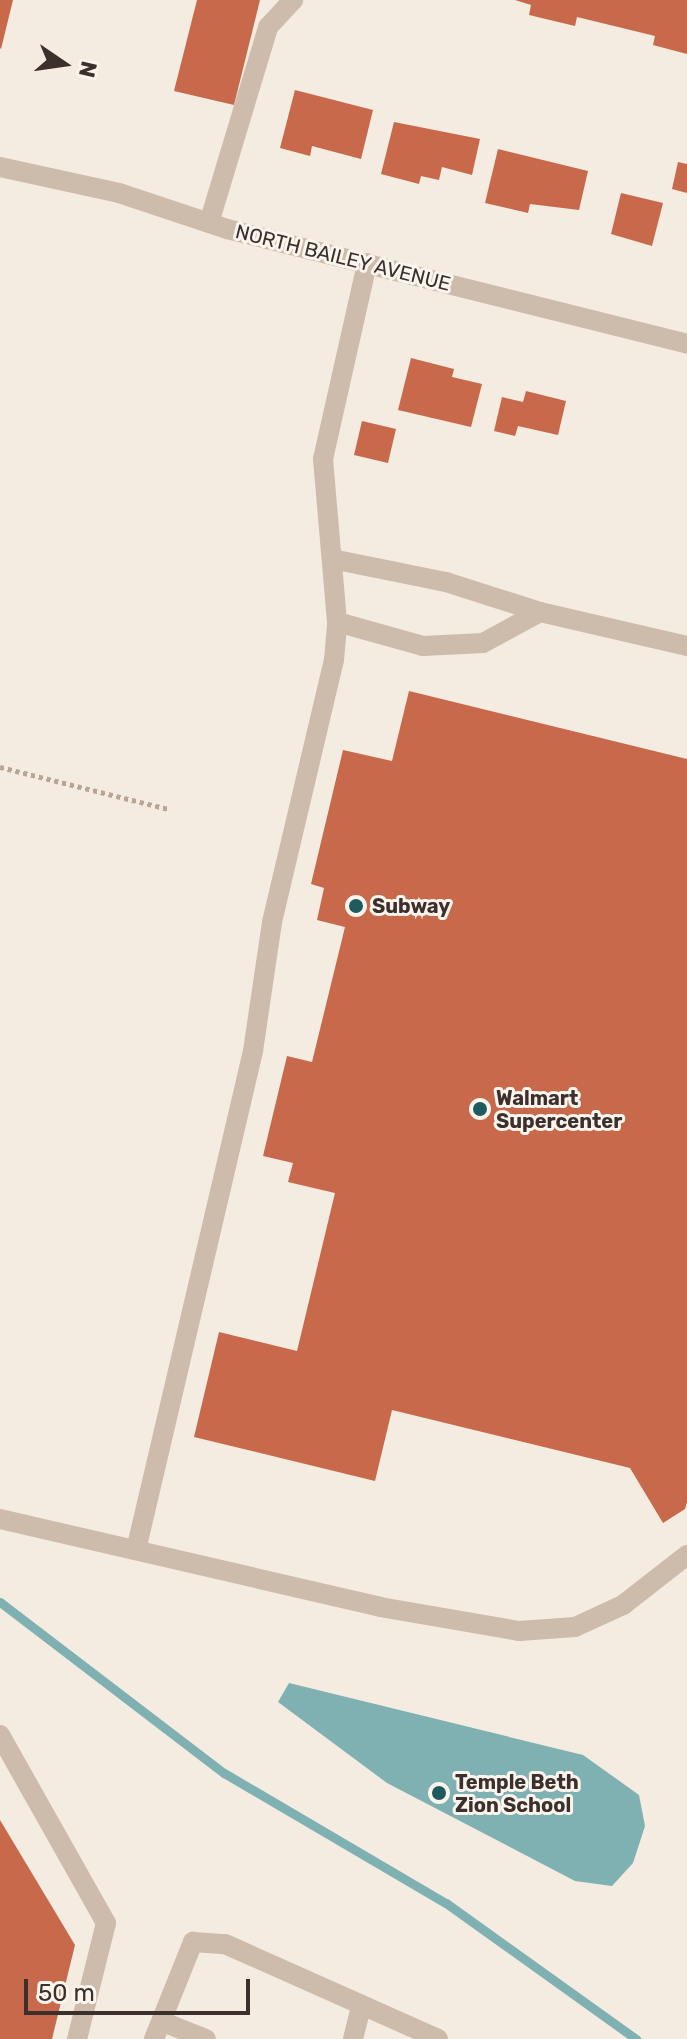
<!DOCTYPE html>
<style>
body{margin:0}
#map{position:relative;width:687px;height:2039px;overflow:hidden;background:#f4ebe1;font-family:Rubik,sans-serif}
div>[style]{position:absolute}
.water>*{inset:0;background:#7fb0b2}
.stream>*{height:9px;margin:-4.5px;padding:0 4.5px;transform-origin:4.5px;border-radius:4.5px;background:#7fb0b2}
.building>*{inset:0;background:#c8694b}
.path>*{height:5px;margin-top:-2.5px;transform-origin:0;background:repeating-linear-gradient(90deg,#b9a596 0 4px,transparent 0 8px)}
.minor>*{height:20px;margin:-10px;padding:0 10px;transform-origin:10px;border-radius:10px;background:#cdbbac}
.dots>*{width:22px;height:22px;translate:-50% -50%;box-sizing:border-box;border:4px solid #fbf5ee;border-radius:50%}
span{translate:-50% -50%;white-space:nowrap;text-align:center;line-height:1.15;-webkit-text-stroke:6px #fbf5ee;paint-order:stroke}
.street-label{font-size:20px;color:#3b302b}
.poi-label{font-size:20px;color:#3b302b;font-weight:700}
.left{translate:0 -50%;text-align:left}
.north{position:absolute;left:24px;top:24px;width:80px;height:80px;-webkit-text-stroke:6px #fbf5ee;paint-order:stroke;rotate:103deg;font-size:22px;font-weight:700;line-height:32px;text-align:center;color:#3b302b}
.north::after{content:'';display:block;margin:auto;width:28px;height:36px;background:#3b302b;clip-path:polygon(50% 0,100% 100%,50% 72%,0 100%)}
.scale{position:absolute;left:24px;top:1979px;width:226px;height:36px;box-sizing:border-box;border:4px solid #3b302b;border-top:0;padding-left:10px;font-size:24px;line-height:28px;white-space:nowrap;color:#3b302b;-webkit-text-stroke:6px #fbf5ee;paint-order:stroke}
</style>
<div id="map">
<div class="water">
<i style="clip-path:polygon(289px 1683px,583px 1755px,639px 1795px,645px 1826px,633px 1863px,612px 1886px,575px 1881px,387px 1783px,278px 1702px)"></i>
</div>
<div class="stream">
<i style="left:0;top:1602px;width:282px;rotate:37.4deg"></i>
<i style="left:224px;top:1773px;width:257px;rotate:30.4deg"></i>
<i style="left:446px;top:1903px;width:234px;rotate:35.6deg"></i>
</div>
<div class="building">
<i style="clip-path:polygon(0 0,13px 0,1px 49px,0 48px)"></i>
<i style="clip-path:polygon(197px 0,260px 0,234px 105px,174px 91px)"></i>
<i style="clip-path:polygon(515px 0,687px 0,687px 54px,653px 45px,655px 36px,577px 17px,575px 26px,529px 15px,531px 5px)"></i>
<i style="clip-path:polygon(295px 90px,373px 110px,361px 159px,312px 146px,310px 156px,280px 148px)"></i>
<i style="clip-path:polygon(394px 122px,480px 139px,472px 175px,442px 167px,439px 180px,421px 176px,419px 184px,381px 174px)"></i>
<i style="clip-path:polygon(498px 149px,588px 171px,579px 210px,530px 204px,528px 213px,485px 203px)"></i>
<i style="clip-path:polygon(678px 162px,687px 164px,687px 193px,672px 189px)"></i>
<i style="clip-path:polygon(621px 193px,663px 203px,652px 246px,611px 234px)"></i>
<i style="clip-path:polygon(411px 358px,454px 369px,452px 377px,482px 384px,471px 427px,398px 410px)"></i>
<i style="clip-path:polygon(526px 391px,566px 401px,558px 435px,518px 426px,515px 436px,494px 431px,502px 397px,523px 402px)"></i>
<i style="clip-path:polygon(362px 421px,396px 429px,388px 463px,354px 455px)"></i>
<i style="clip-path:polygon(409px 691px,687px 759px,687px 1502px,685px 1509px,663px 1523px,630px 1468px,392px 1410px,375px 1481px,194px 1437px,219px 1332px,297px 1351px,335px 1193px,288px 1182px,293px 1163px,263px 1156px,287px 1056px,312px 1062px,345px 927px,317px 920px,324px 888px,311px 884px,343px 750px,392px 761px)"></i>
<i style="clip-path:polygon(0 1820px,75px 1945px,52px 2039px,0 2039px)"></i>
</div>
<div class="path">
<i style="left:0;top:767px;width:173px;rotate:14deg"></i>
</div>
<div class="minor">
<i style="left:0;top:167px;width:122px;rotate:12.3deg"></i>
<i style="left:119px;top:193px;width:114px;rotate:18.4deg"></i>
<i style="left:227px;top:229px;width:474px;rotate:14deg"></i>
<i style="left:209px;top:223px;width:205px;rotate:-73.2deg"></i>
<i style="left:268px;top:27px;width:37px;rotate:-47deg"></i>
<i style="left:332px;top:559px;width:116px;rotate:11.4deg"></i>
<i style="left:446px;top:582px;width:99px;rotate:17.7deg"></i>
<i style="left:540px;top:612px;width:151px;rotate:13deg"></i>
<i style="left:337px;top:622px;width:89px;rotate:15.6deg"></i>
<i style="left:423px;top:646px;width:60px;rotate:-2.9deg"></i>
<i style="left:483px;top:643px;width:65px;rotate:-28.5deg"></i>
<i style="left:0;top:1519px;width:390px;rotate:13deg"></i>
<i style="left:380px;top:1607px;width:141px;rotate:9.8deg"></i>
<i style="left:519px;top:1631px;width:56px;rotate:-4.1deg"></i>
<i style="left:575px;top:1627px;width:53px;rotate:-24.6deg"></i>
<i style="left:623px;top:1605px;width:81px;rotate:-38deg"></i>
<i style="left:136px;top:1550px;width:513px;rotate:-76.8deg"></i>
<i style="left:253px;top:1051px;width:130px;rotate:-81.6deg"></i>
<i style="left:272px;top:922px;width:269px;rotate:-76.7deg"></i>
<i style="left:334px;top:660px;width:38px;rotate:-85deg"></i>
<i style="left:337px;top:622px;width:164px;rotate:-94.9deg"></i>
<i style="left:323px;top:459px;width:201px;rotate:-77.3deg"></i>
<i style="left:0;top:1735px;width:216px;rotate:60.6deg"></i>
<i style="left:106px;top:1923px;width:120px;rotate:104deg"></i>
<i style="left:163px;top:2022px;width:46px;rotate:21.6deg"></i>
<i style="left:154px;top:2039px;width:105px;rotate:-68.1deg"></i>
<i style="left:193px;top:1942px;width:32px;rotate:4deg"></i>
<i style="left:225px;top:1944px;width:233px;rotate:24deg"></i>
<i style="left:353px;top:2039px;width:33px;rotate:-76deg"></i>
</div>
<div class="dots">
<i style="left:356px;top:906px;background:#1f5a5e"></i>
<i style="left:480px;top:1109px;background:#1f5a5e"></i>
<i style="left:439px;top:1793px;background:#1f5a5e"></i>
</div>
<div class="street-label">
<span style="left:343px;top:258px;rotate:14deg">NORTH BAILEY AVENUE</span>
</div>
<div class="poi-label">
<span class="left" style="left:372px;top:906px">Subway</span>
<span class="left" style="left:496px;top:1110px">Walmart<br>Supercenter</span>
<span class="left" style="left:455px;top:1794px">Temple Beth<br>Zion School</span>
</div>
<div class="north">N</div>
<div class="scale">50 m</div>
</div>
